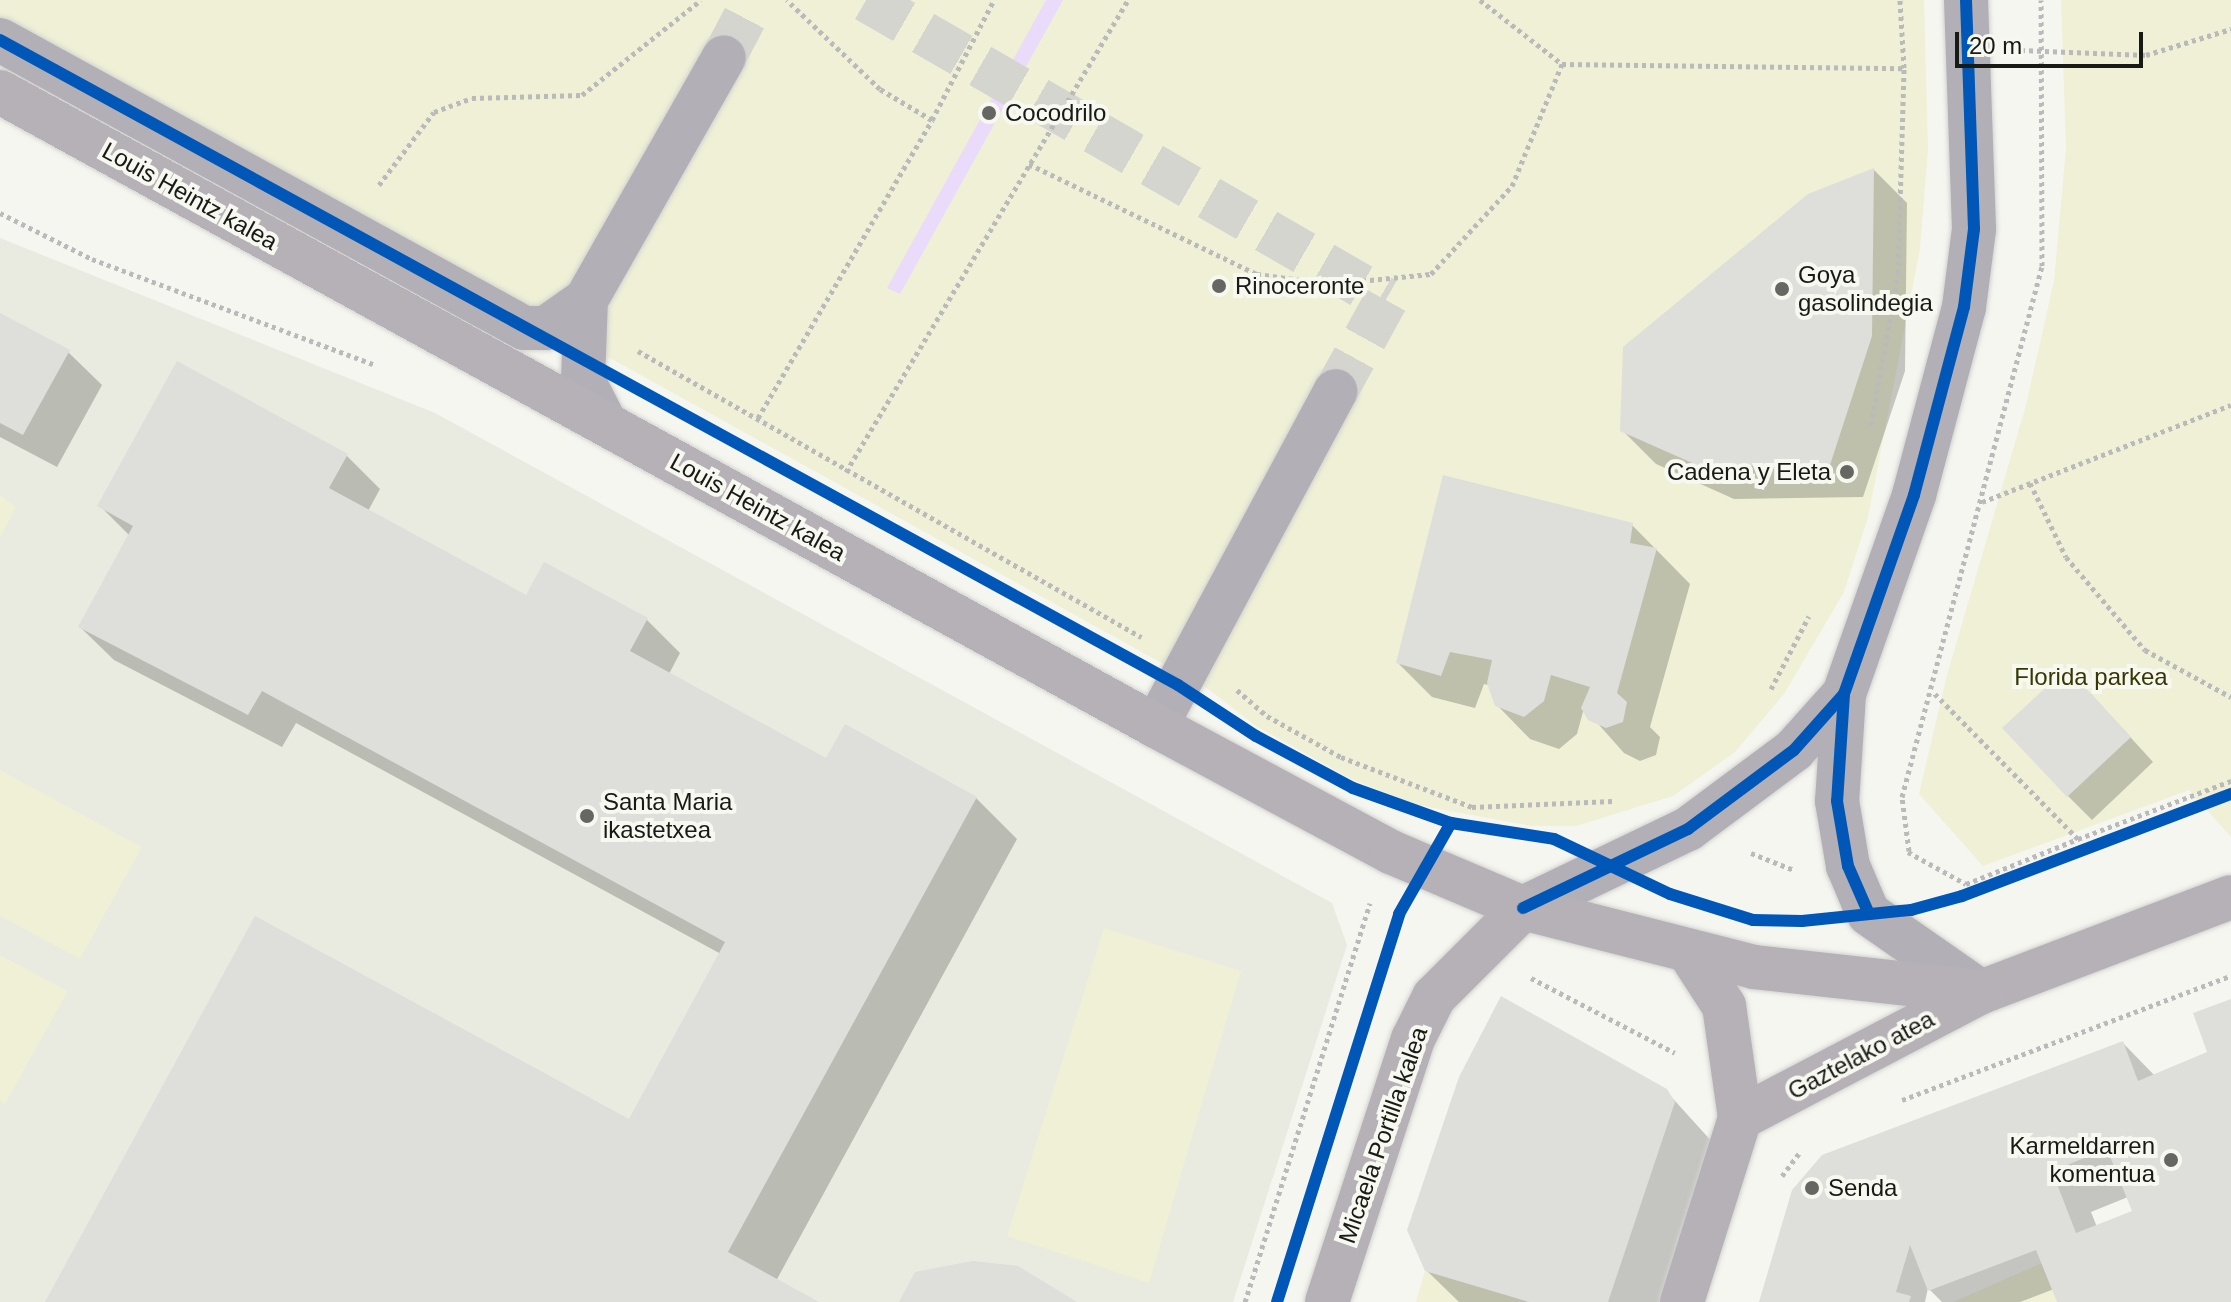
<!DOCTYPE html>
<style>
body{margin:0}
#map{position:relative;width:2231px;height:1302px;overflow:hidden;background:#f6f6f1;font-family:Helvetica,sans-serif}
div>[style]{position:absolute}
.built>*{inset:0;background:#e9eae0}
.green>*{inset:0;background:#eff0d6}
.water>*{inset:0;background:#eadbfa}
.shadow>*{inset:0;background:#0003}
.building>*{inset:0;background:#dededa}
.minor-tunnel>*{height:44px;margin-top:-22px;transform-origin:0;background:repeating-linear-gradient(90deg,#d5d5d0 0 44px,transparent 0 66px)}
.path>*{height:5px;margin-top:-2.5px;transform-origin:0;background:repeating-linear-gradient(90deg,#bababa 0 4px,transparent 0 8px)}
.roads{filter:drop-shadow(0 0 2px #d2d2cf) drop-shadow(0 0 2px #d2d2cf)}
.minor>*{height:44px;margin:-22px;padding:0 22px;transform-origin:22px;border-radius:22px;background:#b2afb6}
.major>*{height:44px;margin:-22px;padding:0 22px;transform-origin:22px;border-radius:22px;background:#b5b1b6}
.cycleway>*{height:12px;margin:-6px;padding:0 6px;transform-origin:6px;border-radius:6px;background:#0057b8}
.dots>*{width:22px;height:22px;translate:-50% -50%;box-sizing:border-box;border:4px solid #f7f8ef;border-radius:50%}
span{translate:-50% -50%;white-space:nowrap;text-align:center;line-height:1.15;-webkit-text-stroke:8px #f7f8ef;paint-order:stroke}
.poi-label{font-size:24px;color:#191916}
.left{translate:0 -50%;text-align:left}
.right{translate:-100% -50%;text-align:right}
.street-label{font-size:24px;color:#191916}
.park-label{font-size:24px;color:#363703}
.scale{position:absolute;left:1955px;top:32px;width:188px;height:36px;box-sizing:border-box;border:4px solid #191916;border-top:0;padding-left:10px;font-size:24px;line-height:28px;white-space:nowrap;color:#191916;-webkit-text-stroke:6px #f7f8ef;paint-order:stroke}
</style>
<div id="map">
<div class="built">
<i style="clip-path:polygon(0 238px,435px 413px,1332px 903px,1347px 945px,1233px 1302px,0 1302px)"></i>
</div>
<div class="green">
<i style="clip-path:polygon(0 0,1924px 0,1928px 149px,1920px 249px,1868px 517px,1844px 592px,1784px 694px,1735px 752px,1673px 796px,1576px 826px,1532px 826px,1417px 805px,1353px 780px,1256px 726px,1207px 688px,581px 342px,0 30px)"></i>
<i style="clip-path:polygon(2061px 0,2231px 0,2231px 837px,2189px 790px,1983px 866px,1919px 794px,1947px 675px,2026px 405px,2054px 281px,2066px 148px)"></i>
<i style="clip-path:polygon(0 495px,16px 507px,0 538px)"></i>
<i style="clip-path:polygon(0 770px,142px 847px,80px 959px,0 916px)"></i>
<i style="clip-path:polygon(1104px 928px,1241px 971px,1149px 1283px,1007px 1236px)"></i>
<i style="clip-path:polygon(0 955px,68px 991px,5px 1104px,0 1101px)"></i>
<i style="clip-path:polygon(2042px 1263px,2057px 1302px,1953px 1302px)"></i>
<i style="clip-path:polygon(1425px 1271px,1529px 1302px,1416px 1302px)"></i>
</div>
<div class="water">
<i style="clip-path:polygon(1046px 0,1063px 0,900px 294px,887px 288px)"></i>
</div>
<div class="shadow">
<i style="clip-path:polygon(1874px 170px,1907px 203px,1905px 371px,1863px 497px,1734px 499px,1656px 464px,1622px 430px)"></i>
<i style="clip-path:polygon(0 315px,68px 352px,102px 385px,57px 467px,0 437px)"></i>
<i style="clip-path:polygon(347px 456px,380px 489px,368px 511px,527px 598px,647px 620px,680px 653px,669px 674px,827px 761px,976px 798px,1017px 839px,776px 1281px,815px 1302px,47px 1302px,630px 1122px,721px 954px,296px 723px,282px 747px,114px 660px,80px 627px,130px 536px,100px 506px)"></i>
<i style="clip-path:polygon(1632px 525px,1690px 584px,1650px 727px,1660px 737px,1656px 755px,1640px 761px,1624px 753px,1584px 708px,1577px 734px,1559px 749px,1530px 739px,1496px 704px,1489px 685px,1484px 684px,1475px 708px,1432px 697px,1398px 663px)"></i>
<i style="clip-path:polygon(2091px 694px,2153px 762px,2092px 820px,2068px 796px)"></i>
<i style="clip-path:polygon(evenodd,2231px 1001px,2231px 1302px,2059px 1302px,2054px 1289px,2020px 1302px,1942px 1302px,1928px 1288px,1925px 1302px,1761px 1302px,1794px 1191px,1823px 1157px,2123px 1043px,2155px 1076px,2209px 1054px,2231px 1001px,2128px 1197px,2134px 1212px,2097px 1227px,2091px 1212px,2128px 1197px)"></i>
<i style="clip-path:polygon(1666px 1091px,1715px 1145px,1665px 1302px,1459px 1302px,1426px 1270px)"></i>
</div>
<div class="building">
<i style="clip-path:polygon(1874px 168px,1872px 336px,1830px 465px,1699px 466px,1620px 431px,1623px 347px,1808px 194px)"></i>
<i style="clip-path:polygon(0 313px,70px 350px,23px 435px,0 423px)"></i>
<i style="clip-path:polygon(177px 361px,348px 454px,329px 488px,526px 595px,544px 562px,648px 618px,630px 651px,826px 758px,845px 724px,977px 797px,728px 1252px,819px 1302px,45px 1302px,255px 916px,629px 1119px,725px 942px,262px 691px,248px 715px,78px 627px,133px 526px,97px 506px)"></i>
<i style="clip-path:polygon(1443px 475px,1633px 523px,1630px 543px,1657px 548px,1617px 693px,1627px 702px,1623px 722px,1606px 728px,1588px 720px,1581px 708px,1590px 687px,1551px 675px,1544px 701px,1524px 717px,1495px 706px,1487px 683px,1492px 660px,1450px 652px,1441px 676px,1396px 663px)"></i>
<i style="clip-path:polygon(2067px 668px,2131px 737px,2067px 797px,2002px 728px)"></i>
<i style="clip-path:polygon(1501px 996px,1667px 1089px,1675px 1102px,1608px 1302px,1529px 1302px,1425px 1271px,1407px 1230px,1459px 1077px)"></i>
<i style="clip-path:polygon(evenodd,2231px 999px,2231px 1302px,2057px 1302px,2036px 1250px,1928px 1291px,1910px 1245px,1896px 1292px,1911px 1296px,1909px 1302px,1759px 1302px,1792px 1190px,1822px 1155px,2123px 1041px,2138px 1081px,2207px 1052px,2193px 1013px,2231px 999px,2107px 1149px,2132px 1211px,2076px 1233px,2052px 1171px,2107px 1149px)"></i>
<i style="clip-path:polygon(973px 1261px,1018px 1266px,1077px 1302px,899px 1302px,915px 1272px)"></i>
</div>
<div class="minor-tunnel">
<i style="left:866px;top:0;width:600px;rotate:29.98deg"></i>
<i style="left:1386px;top:300px;width:104px;rotate:118.8deg"></i>
<i style="left:724px;top:57px;width:64px;rotate:-62.2deg"></i>
</div>
<div class="path">
<i style="left:1480px;top:0;width:104px;rotate:38deg"></i>
<i style="left:1562px;top:64px;width:342px;rotate:0.7deg"></i>
<i style="left:2021px;top:50px;width:125px;rotate:2.3deg"></i>
<i style="left:2146px;top:55px;width:89px;rotate:-17deg"></i>
<i style="left:932px;top:120px;width:135px;rotate:-62.7deg"></i>
<i style="left:1029px;top:164px;width:253px;rotate:25.8deg"></i>
<i style="left:1257px;top:274px;width:74px;rotate:7.8deg"></i>
<i style="left:1330px;top:284px;width:101px;rotate:-5.7deg"></i>
<i style="left:1431px;top:274px;width:120px;rotate:-47.4deg"></i>
<i style="left:1512px;top:186px;width:132px;rotate:-67.7deg"></i>
<i style="left:379px;top:185px;width:91px;rotate:-53deg"></i>
<i style="left:434px;top:112px;width:40px;rotate:-20.2deg"></i>
<i style="left:472px;top:98px;width:110px;rotate:-1.6deg"></i>
<i style="left:582px;top:95px;width:152px;rotate:-38.6deg"></i>
<i style="left:0;top:213px;width:103px;rotate:26.6deg"></i>
<i style="left:92px;top:259px;width:300px;rotate:20.5deg"></i>
<i style="left:638px;top:351px;width:579px;rotate:29.62deg"></i>
<i style="left:758px;top:418px;width:345px;rotate:-59.7deg"></i>
<i style="left:932px;top:120px;width:61px;rotate:-149.2deg"></i>
<i style="left:880px;top:89px;width:129px;rotate:-136.3deg"></i>
<i style="left:1871px;top:425px;width:154px;rotate:-79.9deg"></i>
<i style="left:1898px;top:273px;width:205px;rotate:-88.3deg"></i>
<i style="left:1904px;top:68px;width:68px;rotate:-93.4deg"></i>
<i style="left:846px;top:472px;width:550px;rotate:-59.14deg"></i>
<i style="left:2030px;top:483px;width:82px;rotate:64.1deg"></i>
<i style="left:2066px;top:557px;width:122px;rotate:49.7deg"></i>
<i style="left:2145px;top:650px;width:98px;rotate:28.7deg"></i>
<i style="left:1982px;top:502px;width:267px;rotate:-21.3deg"></i>
<i style="left:1771px;top:689px;width:82px;rotate:-62.5deg"></i>
<i style="left:1237px;top:690px;width:40px;rotate:41deg"></i>
<i style="left:1267px;top:716px;width:85px;rotate:29deg"></i>
<i style="left:1341px;top:757px;width:140px;rotate:20.9deg"></i>
<i style="left:1472px;top:807px;width:141px;rotate:-2.4deg"></i>
<i style="left:2078px;top:839px;width:164px;rotate:-20.8deg"></i>
<i style="left:1909px;top:851px;width:54px;rotate:-97.4deg"></i>
<i style="left:1902px;top:797px;width:549px;rotate:-75.23deg"></i>
<i style="left:2042px;top:266px;width:266px;rotate:-90.2deg"></i>
<i style="left:1908px;top:852px;width:66px;rotate:28.9deg"></i>
<i style="left:1966px;top:884px;width:121px;rotate:-21.9deg"></i>
<i style="left:2078px;top:839px;width:206px;rotate:-134.6deg"></i>
<i style="left:1751px;top:853px;width:46px;rotate:21.6deg"></i>
<i style="left:1531px;top:978px;width:162px;rotate:27.5deg"></i>
<i style="left:1902px;top:1100px;width:352px;rotate:-20.7deg"></i>
<i style="left:1782px;top:1176px;width:30px;rotate:-53deg"></i>
<i style="left:1245px;top:1302px;width:418px;rotate:-72.6deg"></i>
</div>
<div class="roads">
<div class="minor">
<i style="left:0;top:40px;width:598px;rotate:28.79deg"></i>
<i style="left:524px;top:328px;width:22px"></i>
<i style="left:546px;top:328px;width:49px;rotate:-35deg"></i>
<i style="left:605px;top:423px;width:48px;rotate:-117.1deg"></i>
<i style="left:583px;top:380px;width:80px;rotate:-87.9deg"></i>
<i style="left:586px;top:300px;width:279px;rotate:-60.4deg"></i>
<i style="left:1844px;top:694px;width:107px;rotate:93.7deg"></i>
<i style="left:1837px;top:801px;width:66px;rotate:80.4deg"></i>
<i style="left:1848px;top:866px;width:39px;rotate:67deg"></i>
<i style="left:1863px;top:902px;width:13px;rotate:63deg"></i>
<i style="left:1869px;top:914px;width:136px;rotate:34.9deg"></i>
<i style="left:1156px;top:726px;width:380px;rotate:-61.8deg"></i>
<i style="left:1523px;top:908px;width:183px;rotate:-25.6deg"></i>
<i style="left:1688px;top:829px;width:132px;rotate:-36.7deg"></i>
<i style="left:1794px;top:750px;width:75px;rotate:-48.2deg"></i>
<i style="left:1844px;top:694px;width:211px;rotate:-70.6deg"></i>
<i style="left:1914px;top:495px;width:195px;rotate:-75.1deg"></i>
<i style="left:1964px;top:307px;width:79px;rotate:-82.7deg"></i>
<i style="left:1974px;top:229px;width:229px;rotate:-92deg"></i>
</div>
<div class="major">
<i style="left:0;top:92px;width:1318px;rotate:28.74deg"></i>
<i style="left:1156px;top:726px;width:267px;rotate:28.2deg"></i>
<i style="left:1391px;top:852px;width:143px;rotate:23deg"></i>
<i style="left:1523px;top:908px;width:238px;rotate:14.3deg"></i>
<i style="left:1754px;top:967px;width:228px;rotate:6.3deg"></i>
<i style="left:1981px;top:992px;width:267px;rotate:-20.8deg"></i>
<i style="left:1740px;top:1118px;width:272px;rotate:-27.6deg"></i>
<i style="left:1327px;top:1302px;width:277px;rotate:-71.9deg"></i>
<i style="left:1413px;top:1039px;width:47px;rotate:-63.4deg"></i>
<i style="left:1434px;top:997px;width:126px;rotate:-45deg"></i>
<i style="left:1682px;top:1302px;width:193px;rotate:-72.5deg"></i>
<i style="left:1740px;top:1118px;width:113px;rotate:-98.1deg"></i>
<i style="left:1724px;top:1006px;width:64px;rotate:-122.9deg"></i>
</div>
</div>
<div class="cycleway">
<i style="left:0;top:40px;width:1343px;rotate:28.7deg"></i>
<i style="left:1178px;top:685px;width:93px;rotate:33.2deg"></i>
<i style="left:1256px;top:736px;width:110px;rotate:28.2deg"></i>
<i style="left:1353px;top:788px;width:104px;rotate:19.7deg"></i>
<i style="left:1844px;top:694px;width:107px;rotate:93.7deg"></i>
<i style="left:1837px;top:801px;width:66px;rotate:80.4deg"></i>
<i style="left:1848px;top:866px;width:52px;rotate:66.4deg"></i>
<i style="left:1523px;top:908px;width:183px;rotate:-25.6deg"></i>
<i style="left:1688px;top:829px;width:132px;rotate:-36.7deg"></i>
<i style="left:1794px;top:750px;width:75px;rotate:-48.2deg"></i>
<i style="left:1844px;top:694px;width:211px;rotate:-70.6deg"></i>
<i style="left:1914px;top:495px;width:195px;rotate:-75.1deg"></i>
<i style="left:1964px;top:307px;width:79px;rotate:-82.7deg"></i>
<i style="left:1974px;top:229px;width:229px;rotate:-92deg"></i>
<i style="left:1277px;top:1302px;width:407px;rotate:-72.5deg"></i>
<i style="left:1399px;top:914px;width:105px;rotate:-60.3deg"></i>
<i style="left:1451px;top:823px;width:104px;rotate:8.8deg"></i>
<i style="left:1554px;top:839px;width:128px;rotate:25.4deg"></i>
<i style="left:1670px;top:894px;width:87px;rotate:17.4deg"></i>
<i style="left:1753px;top:920px;width:49px;rotate:1.2deg"></i>
<i style="left:1802px;top:921px;width:110px;rotate:-5.8deg"></i>
<i style="left:1911px;top:910px;width:53px;rotate:-15.4deg"></i>
<i style="left:1962px;top:896px;width:288px;rotate:-20.8deg"></i>
</div>
<div class="dots">
<i style="left:989px;top:113px;background:#666663"></i>
<i style="left:1219px;top:286px;background:#666663"></i>
<i style="left:1782px;top:289px;background:#666663"></i>
<i style="left:1847px;top:472px;background:#666663"></i>
<i style="left:587px;top:816px;background:#666663"></i>
<i style="left:2171px;top:1160px;background:#666663"></i>
<i style="left:1812px;top:1188px;background:#666663"></i>
</div>
<div class="poi-label">
<span class="left" style="left:1005px;top:113px">Cocodrilo</span>
<span class="left" style="left:1798px;top:289px">Goya<br>gasolindegia</span>
<span class="left" style="left:1235px;top:286px">Rinoceronte</span>
<span class="right" style="left:1831px;top:472px">Cadena y Eleta</span>
<span class="left" style="left:603px;top:816px">Santa Maria<br>ikastetxea</span>
<span class="right" style="left:2155px;top:1160px">Karmeldarren<br>komentua</span>
<span class="left" style="left:1828px;top:1188px">Senda</span>
</div>
<div class="street-label">
<span style="left:190px;top:196px;rotate:29deg">Louis Heintz kalea</span>
<span style="left:758px;top:507px;rotate:29deg">Louis Heintz kalea</span>
<span style="left:1861px;top:1055px;rotate:-28deg">Gaztelako atea</span>
<span style="left:1383px;top:1135px;rotate:-71deg">Micaela Portilla kalea</span>
</div>
<div class="park-label">
<span style="left:2091px;top:677px">Florida parkea</span>
</div>
<div class="scale">20 m</div>
</div>
